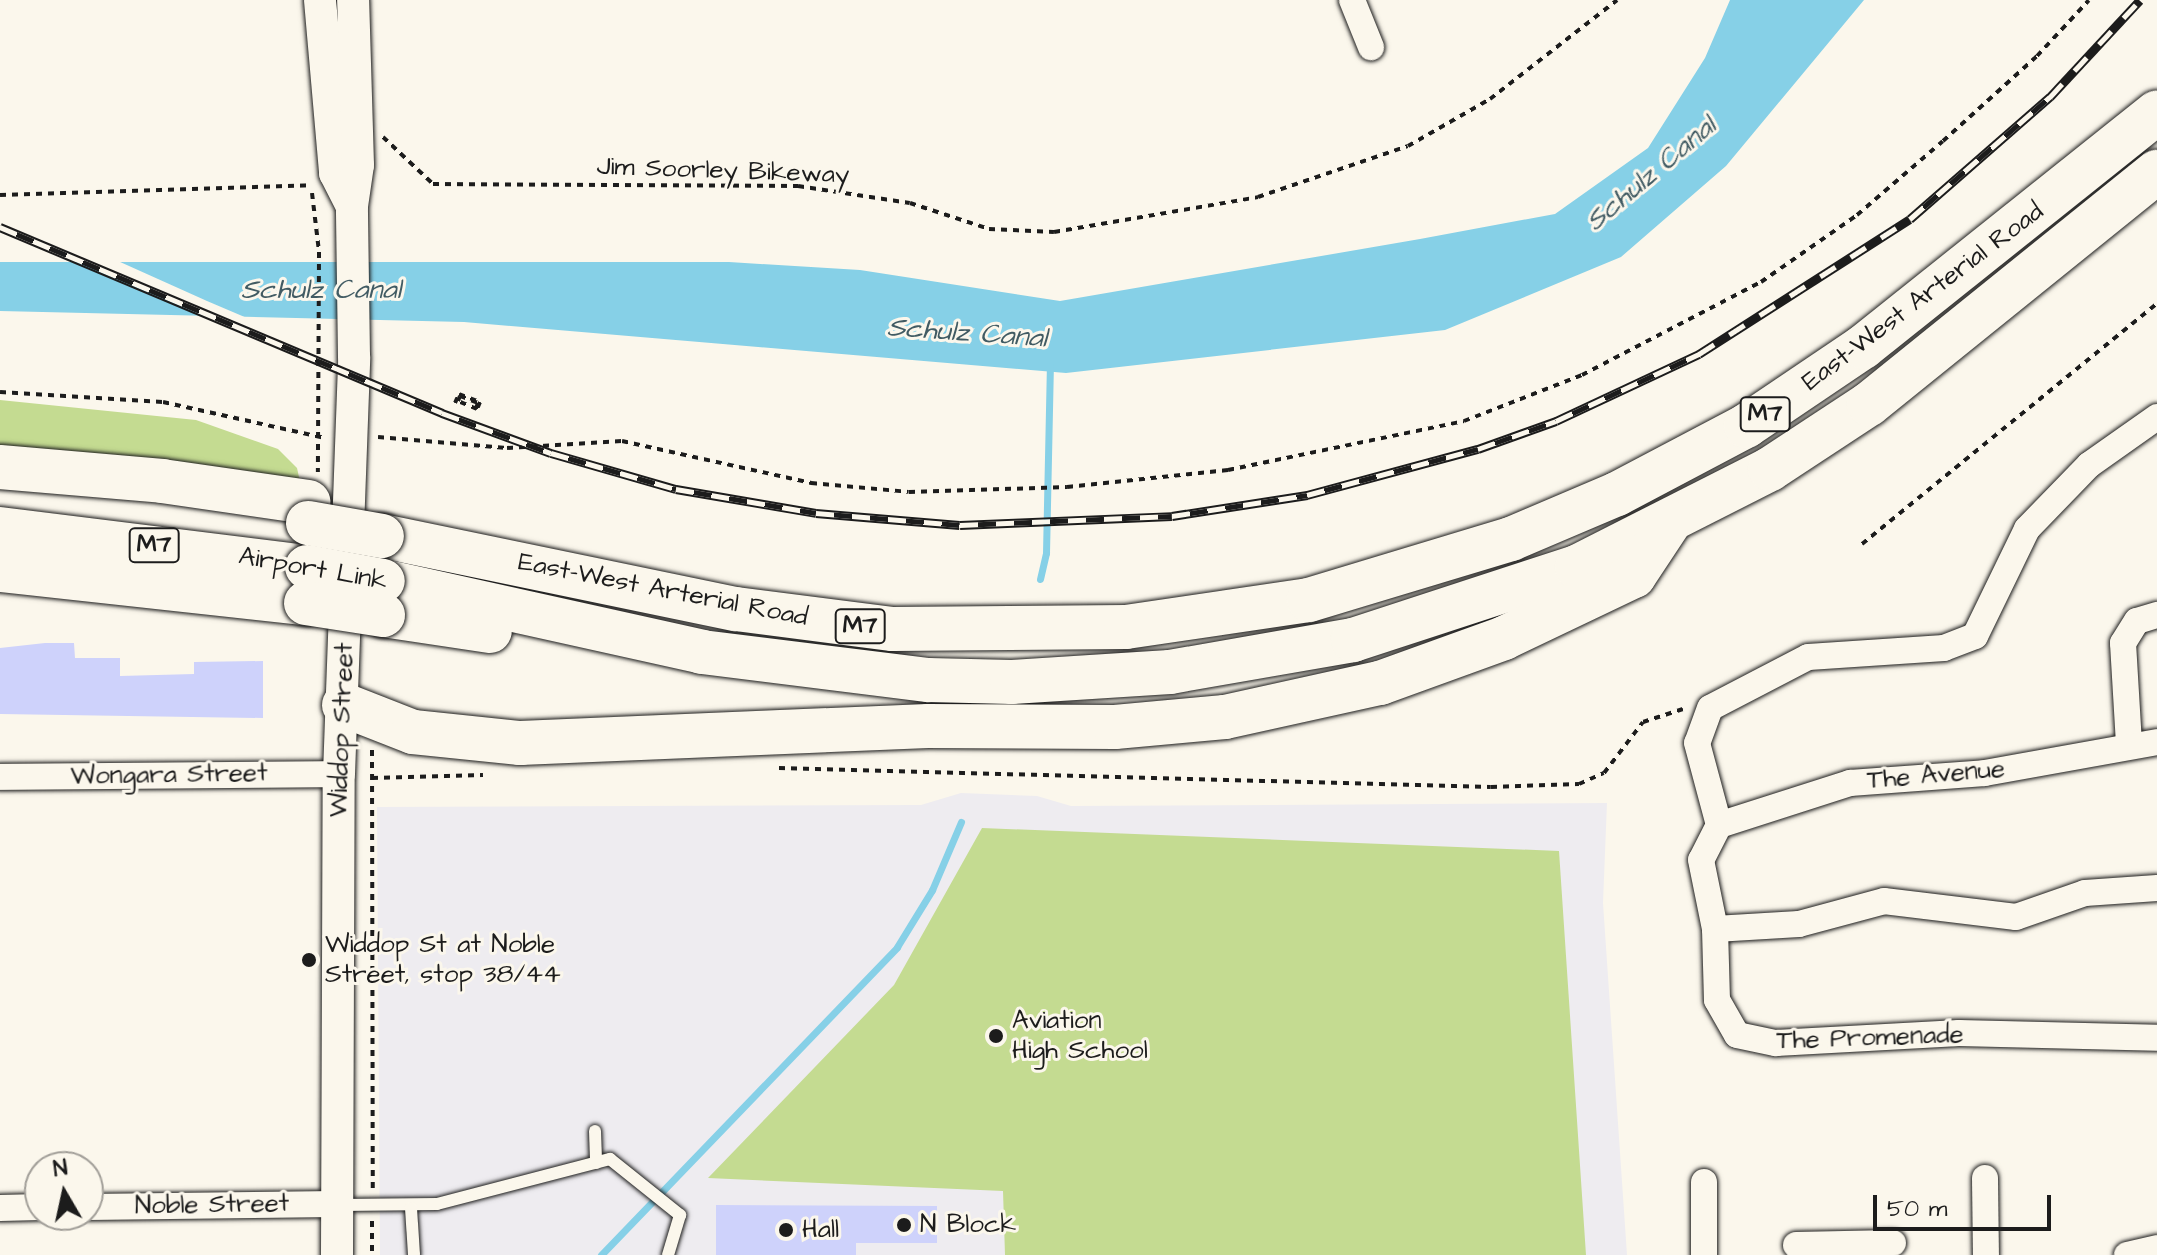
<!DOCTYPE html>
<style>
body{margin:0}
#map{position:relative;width:2157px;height:1255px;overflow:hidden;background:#fbf7ec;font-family:"Architects Daughter",sans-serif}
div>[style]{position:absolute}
.built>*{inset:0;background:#eeecf0}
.green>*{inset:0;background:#c4db91}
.water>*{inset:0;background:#86d0e7}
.pier>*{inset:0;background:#fbf7ec}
.stream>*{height:7px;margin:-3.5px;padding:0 3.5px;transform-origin:3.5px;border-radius:3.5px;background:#86d0e7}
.building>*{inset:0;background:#ced2fb}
.path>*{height:4px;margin-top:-2px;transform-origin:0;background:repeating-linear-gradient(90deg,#1c1c1c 0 6px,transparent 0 12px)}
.roads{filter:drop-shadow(0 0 2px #1c1c1c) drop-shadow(0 0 2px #1c1c1c)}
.service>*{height:12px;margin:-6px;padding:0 6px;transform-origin:6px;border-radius:6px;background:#fbf7ec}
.minor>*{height:26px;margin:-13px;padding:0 13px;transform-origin:13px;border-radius:13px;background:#fbf7ec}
.tertiary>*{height:32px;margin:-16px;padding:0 16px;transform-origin:16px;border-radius:16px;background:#fbf7ec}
.motorway>*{height:44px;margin:-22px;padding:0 22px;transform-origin:22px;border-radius:22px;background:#fbf7ec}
.rail>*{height:9px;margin-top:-4.5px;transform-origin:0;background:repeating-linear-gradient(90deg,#fbf7ec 0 18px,#1c1c1c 0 36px);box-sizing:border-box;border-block:2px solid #1c1c1c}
.path-bridge>*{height:4px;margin-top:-2px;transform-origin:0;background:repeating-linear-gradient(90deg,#1c1c1c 0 6px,transparent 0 12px)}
.bridges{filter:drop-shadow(0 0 2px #1c1c1c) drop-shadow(0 0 2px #1c1c1c)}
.motorway-bridge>*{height:44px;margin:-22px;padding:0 22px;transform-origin:22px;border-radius:22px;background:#fbf7ec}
.dots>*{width:22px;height:22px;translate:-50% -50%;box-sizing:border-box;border:4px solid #fbf7ec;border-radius:50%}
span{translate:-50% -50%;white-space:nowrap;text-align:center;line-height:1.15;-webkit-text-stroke:6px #fbf7ec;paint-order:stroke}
.shield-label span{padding:2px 6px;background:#fbf7ec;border:2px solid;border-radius:6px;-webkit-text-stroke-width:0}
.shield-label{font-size:24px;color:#1c1c1c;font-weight:700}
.street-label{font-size:26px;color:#1c1c1c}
.poi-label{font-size:26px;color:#1c1c1c}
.left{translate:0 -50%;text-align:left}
.water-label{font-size:28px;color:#415b63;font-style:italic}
.north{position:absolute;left:24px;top:1151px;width:80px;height:80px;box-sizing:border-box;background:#fbf7ec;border:2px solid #a29f99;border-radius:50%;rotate:351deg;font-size:22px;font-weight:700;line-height:32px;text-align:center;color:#1c1c1c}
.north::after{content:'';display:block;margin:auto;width:28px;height:36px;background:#1c1c1c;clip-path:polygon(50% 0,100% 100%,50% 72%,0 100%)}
.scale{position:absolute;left:1873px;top:1195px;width:178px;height:36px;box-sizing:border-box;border:4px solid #1c1c1c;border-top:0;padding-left:10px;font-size:24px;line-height:28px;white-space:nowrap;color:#1c1c1c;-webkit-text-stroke:6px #fbf7ec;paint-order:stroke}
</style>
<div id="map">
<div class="built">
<i style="clip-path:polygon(961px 793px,1037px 796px,1071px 806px,1607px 803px,1603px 903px,1627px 1255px,380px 1255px,377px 807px,921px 805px)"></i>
</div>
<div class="green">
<i style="clip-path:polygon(0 400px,196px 420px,278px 449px,297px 468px,301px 486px,0 452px)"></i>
<i style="clip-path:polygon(982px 828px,1559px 851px,1586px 1255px,1005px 1255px,1003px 1191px,708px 1178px,894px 985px)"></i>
</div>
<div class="water">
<i style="clip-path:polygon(1730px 0,1864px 0,1726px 166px,1621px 257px,1445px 330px,1066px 373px,464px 322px,0 311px,0 262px,729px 262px,860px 270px,1060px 301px,1420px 239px,1555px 214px,1648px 148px,1705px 58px)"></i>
</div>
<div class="pier">
<i style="clip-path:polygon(109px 257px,207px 301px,254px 321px,213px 320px,69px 257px)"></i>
</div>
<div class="stream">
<i style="left:1040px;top:579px;width:27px;rotate:-77deg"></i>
<i style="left:1046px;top:553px;width:187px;rotate:-88.8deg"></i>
<i style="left:601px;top:1255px;width:427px;rotate:-46.1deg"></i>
<i style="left:897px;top:947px;width:67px;rotate:-58.4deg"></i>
<i style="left:932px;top:890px;width:74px;rotate:-66.9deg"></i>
</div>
<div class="building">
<i style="clip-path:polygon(45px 643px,74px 643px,75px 658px,120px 658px,120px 676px,194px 674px,194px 662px,263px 661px,263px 718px,0 714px,0 648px)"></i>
<i style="clip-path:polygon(716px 1205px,937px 1206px,937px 1243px,856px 1243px,856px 1255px,716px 1255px)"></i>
</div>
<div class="path">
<i style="left:383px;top:137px;width:69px;rotate:43.2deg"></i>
<i style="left:433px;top:184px;width:365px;rotate:0.3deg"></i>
<i style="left:798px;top:186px;width:113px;rotate:8.6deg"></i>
<i style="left:910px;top:203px;width:83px;rotate:18.2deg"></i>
<i style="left:989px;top:229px;width:65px;rotate:2.6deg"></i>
<i style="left:1054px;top:232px;width:207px;rotate:-9.7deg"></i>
<i style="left:1258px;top:197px;width:158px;rotate:-18.8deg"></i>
<i style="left:1408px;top:146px;width:95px;rotate:-29.8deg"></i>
<i style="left:1490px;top:99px;width:161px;rotate:-37.9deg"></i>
<i style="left:312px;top:193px;width:59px;rotate:83.2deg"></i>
<i style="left:319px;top:252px;width:220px;rotate:90.3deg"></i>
<i style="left:0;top:195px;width:312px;rotate:-1.8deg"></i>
<i style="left:0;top:392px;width:163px;rotate:3.5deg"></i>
<i style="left:163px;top:402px;width:166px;rotate:12.5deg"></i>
<i style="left:458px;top:401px;width:5px;rotate:-68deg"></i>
<i style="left:460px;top:396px;width:19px;rotate:21deg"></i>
<i style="left:478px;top:403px;width:9px;rotate:111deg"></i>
<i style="left:378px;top:437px;width:129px;rotate:4.9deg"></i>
<i style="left:507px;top:448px;width:115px;rotate:-3.5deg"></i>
<i style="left:622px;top:441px;width:194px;rotate:12.5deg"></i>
<i style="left:811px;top:483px;width:98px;rotate:5.2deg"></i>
<i style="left:909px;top:492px;width:158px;rotate:-1.8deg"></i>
<i style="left:1067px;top:487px;width:162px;rotate:-6deg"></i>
<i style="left:1228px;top:470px;width:241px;rotate:-11.7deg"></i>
<i style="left:1464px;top:421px;width:127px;rotate:-21.3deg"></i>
<i style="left:1582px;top:375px;width:202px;rotate:-27.5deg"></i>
<i style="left:1761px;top:282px;width:117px;rotate:-34.9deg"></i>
<i style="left:1857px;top:215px;width:113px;rotate:-40.7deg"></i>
<i style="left:1943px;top:141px;width:127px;rotate:-42.1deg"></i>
<i style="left:2037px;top:56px;width:76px;rotate:-47.1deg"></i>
<i style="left:1862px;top:544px;width:381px;rotate:-39.2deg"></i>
<i style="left:372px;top:750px;width:439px;rotate:89.9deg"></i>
<i style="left:779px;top:768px;width:712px;rotate:1.53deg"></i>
<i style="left:1491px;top:787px;width:88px;rotate:-2deg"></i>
<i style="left:1579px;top:784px;width:27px;rotate:-24deg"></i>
<i style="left:1604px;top:773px;width:64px;rotate:-52.6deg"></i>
<i style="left:1643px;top:722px;width:42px;rotate:-18deg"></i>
<i style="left:372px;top:778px;width:111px;rotate:-1.5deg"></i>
<i style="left:372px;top:1221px;width:34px;rotate:90deg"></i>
</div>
<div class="roads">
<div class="service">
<i style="left:595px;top:1131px;width:32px;rotate:88deg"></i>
<i style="left:340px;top:1205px;width:97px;rotate:-0.6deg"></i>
<i style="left:437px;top:1204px;width:179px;rotate:-14.6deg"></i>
<i style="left:610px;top:1159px;width:90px;rotate:38.7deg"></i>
<i style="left:680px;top:1215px;width:42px;rotate:106.7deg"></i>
<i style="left:411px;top:1208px;width:47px;rotate:86.3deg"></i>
</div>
<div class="minor">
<i style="left:1352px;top:0;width:51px;rotate:68deg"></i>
<i style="left:2157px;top:417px;width:83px;rotate:144.8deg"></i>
<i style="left:2089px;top:465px;width:89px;rotate:134.1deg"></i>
<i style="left:2027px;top:529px;width:119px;rotate:115.9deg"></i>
<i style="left:1975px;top:636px;width:33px;rotate:159deg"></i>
<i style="left:1944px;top:648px;width:136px;rotate:176.2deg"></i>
<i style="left:1808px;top:657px;width:110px;rotate:152.5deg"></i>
<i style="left:1710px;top:708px;width:37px;rotate:110deg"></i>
<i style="left:1697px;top:743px;width:85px;rotate:75deg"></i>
<i style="left:1719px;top:825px;width:39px;rotate:117deg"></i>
<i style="left:1701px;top:860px;width:70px;rotate:78.5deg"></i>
<i style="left:1715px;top:929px;width:71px;rotate:88.4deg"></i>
<i style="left:1717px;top:1000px;width:40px;rotate:60.3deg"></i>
<i style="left:1737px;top:1035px;width:40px;rotate:12deg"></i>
<i style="left:1776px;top:1043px;width:183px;rotate:-3.1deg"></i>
<i style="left:1959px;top:1033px;width:198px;rotate:1.4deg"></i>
<i style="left:2129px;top:744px;width:101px;rotate:-93.4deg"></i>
<i style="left:2123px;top:643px;width:26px;rotate:-58deg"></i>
<i style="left:2137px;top:621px;width:21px;rotate:-17deg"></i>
<i style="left:0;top:777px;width:339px;rotate:-0.5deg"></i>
<i style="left:1719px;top:825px;width:138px;rotate:-17.8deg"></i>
<i style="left:1850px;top:783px;width:135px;rotate:-4.2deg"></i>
<i style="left:1985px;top:773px;width:175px;rotate:-10.2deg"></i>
<i style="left:1715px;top:929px;width:84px;rotate:-3.4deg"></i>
<i style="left:1799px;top:924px;width:88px;rotate:-15.1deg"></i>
<i style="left:1884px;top:901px;width:133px;rotate:6.9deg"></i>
<i style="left:2016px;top:917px;width:73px;rotate:-19.2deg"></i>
<i style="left:2085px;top:893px;width:72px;rotate:-4deg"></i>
<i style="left:1985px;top:1178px;width:77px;rotate:89.3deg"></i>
<i style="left:88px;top:1207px;width:248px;rotate:-0.7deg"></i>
<i style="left:0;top:1208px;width:40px;rotate:-1.4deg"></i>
<i style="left:1796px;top:1245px;width:97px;rotate:-1.2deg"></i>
<i style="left:1704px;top:1255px;width:73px;rotate:-90deg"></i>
<i style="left:2127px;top:1255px;width:31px;rotate:-13deg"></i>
</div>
<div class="tertiary">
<i style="left:320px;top:0;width:174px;rotate:85deg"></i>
<i style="left:335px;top:173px;width:37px;rotate:63deg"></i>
<i style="left:337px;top:1255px;width:481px;rotate:-89.8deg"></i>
<i style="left:339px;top:774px;width:417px;rotate:-87.9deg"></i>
<i style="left:354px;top:357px;width:151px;rotate:-90.8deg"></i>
<i style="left:352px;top:206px;width:41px;rotate:-81.7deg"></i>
<i style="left:358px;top:165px;width:165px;rotate:-91.7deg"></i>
</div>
<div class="motorway">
<i style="left:0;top:467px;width:163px;rotate:4.9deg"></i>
<i style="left:162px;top:481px;width:148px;rotate:8.2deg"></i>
<i style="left:0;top:529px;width:309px;rotate:7.1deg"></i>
<i style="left:382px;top:536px;width:361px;rotate:11.7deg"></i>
<i style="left:736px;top:609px;width:158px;rotate:7.3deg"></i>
<i style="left:893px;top:629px;width:233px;rotate:-0.5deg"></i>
<i style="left:1126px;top:627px;width:185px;rotate:-8.4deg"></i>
<i style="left:1309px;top:600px;width:211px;rotate:-16.8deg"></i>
<i style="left:1511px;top:539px;width:115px;rotate:-23deg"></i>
<i style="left:1617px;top:494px;width:146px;rotate:-27.8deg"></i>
<i style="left:1746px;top:426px;width:141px;rotate:-34deg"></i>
<i style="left:1863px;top:347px;width:376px;rotate:-38.6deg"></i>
<i style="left:0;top:570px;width:308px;rotate:6.2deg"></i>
<i style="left:383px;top:581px;width:327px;rotate:12.5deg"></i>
<i style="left:702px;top:652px;width:228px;rotate:7.1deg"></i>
<i style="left:928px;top:680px;width:84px;rotate:1.4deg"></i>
<i style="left:1012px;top:682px;width:158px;rotate:-3.6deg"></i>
<i style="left:1170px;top:672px;width:186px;rotate:-9.9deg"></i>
<i style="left:1353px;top:640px;width:236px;rotate:-18.1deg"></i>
<i style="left:1577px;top:567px;width:216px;rotate:-26.9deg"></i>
<i style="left:1770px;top:469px;width:118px;rotate:-33.3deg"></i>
<i style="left:1869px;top:404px;width:370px;rotate:-38.9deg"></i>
<i style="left:383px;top:615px;width:108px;rotate:8.5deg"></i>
<i style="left:344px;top:705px;width:74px;rotate:21.4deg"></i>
<i style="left:413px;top:732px;width:108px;rotate:5.9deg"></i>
<i style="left:520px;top:743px;width:408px;rotate:-2.4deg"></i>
<i style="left:928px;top:726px;width:187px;rotate:0.3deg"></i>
<i style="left:1115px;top:727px;width:110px;rotate:-5.2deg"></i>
<i style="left:1225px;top:717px;width:159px;rotate:-12.4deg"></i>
<i style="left:1380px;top:683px;width:132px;rotate:-19.9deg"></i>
<i style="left:1504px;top:638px;width:144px;rotate:-25.5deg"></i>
<i style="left:1634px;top:576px;width:64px;rotate:-56.6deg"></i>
</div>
</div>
<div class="rail">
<i style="left:0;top:227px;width:480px;rotate:22.8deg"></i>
<i style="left:442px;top:413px;width:116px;rotate:20.2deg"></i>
<i style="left:551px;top:453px;width:130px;rotate:16.1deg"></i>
<i style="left:676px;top:489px;width:142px;rotate:9.7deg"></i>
<i style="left:816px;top:513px;width:144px;rotate:4.8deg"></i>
<i style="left:960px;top:525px;width:212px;rotate:-2.4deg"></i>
<i style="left:1172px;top:516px;width:137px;rotate:-8.8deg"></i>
<i style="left:1307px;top:495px;width:177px;rotate:-15.1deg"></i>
<i style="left:1478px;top:449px;width:83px;rotate:-19.7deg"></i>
<i style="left:1556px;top:421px;width:158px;rotate:-25.1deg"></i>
<i style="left:1699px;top:354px;width:250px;rotate:-32.6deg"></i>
<i style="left:1910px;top:219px;width:186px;rotate:-41.1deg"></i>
<i style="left:2050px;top:97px;width:132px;rotate:-47.1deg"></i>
</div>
<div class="path-bridge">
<i style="left:455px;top:403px;width:10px;rotate:-66deg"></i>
<i style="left:459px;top:394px;width:22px;rotate:21deg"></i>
<i style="left:480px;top:402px;width:8px;rotate:113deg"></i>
<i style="left:477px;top:409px;width:21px;rotate:-157deg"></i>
</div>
<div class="bridges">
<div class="motorway-bridge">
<i style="left:308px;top:523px;width:75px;rotate:10deg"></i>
<i style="left:307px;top:567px;width:77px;rotate:10.4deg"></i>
<i style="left:306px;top:603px;width:78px;rotate:8.9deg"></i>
</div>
</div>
<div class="dots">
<i style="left:309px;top:960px;background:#1c1c1c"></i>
<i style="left:996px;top:1036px;background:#1c1c1c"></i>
<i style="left:904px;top:1225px;background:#1c1c1c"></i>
<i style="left:786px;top:1230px;background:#1c1c1c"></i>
</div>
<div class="shield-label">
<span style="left:1765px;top:414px">M7</span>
<span style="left:154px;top:545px">M7</span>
<span style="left:860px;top:626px">M7</span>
</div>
<div class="street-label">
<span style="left:723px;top:171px;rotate:2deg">Jim Soorley Bikeway</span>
<span style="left:1923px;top:297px;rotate:-37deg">East-West Arterial Road</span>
<span style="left:313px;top:569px;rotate:10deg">Airport Link</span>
<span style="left:663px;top:590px;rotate:11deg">East-West Arterial Road</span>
<span style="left:342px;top:730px;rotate:-88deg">Widdop Street</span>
<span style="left:169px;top:775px;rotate:-1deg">Wongara Street</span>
<span style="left:1936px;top:775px;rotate:-5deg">The Avenue</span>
<span style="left:1870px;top:1038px;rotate:-2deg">The Promenade</span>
<span style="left:212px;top:1205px;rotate:-1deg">Noble Street</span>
</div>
<div class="poi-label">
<span class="left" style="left:325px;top:960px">Widdop St at Noble<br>Street, stop 38/44</span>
<span class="left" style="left:1012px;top:1036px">Aviation<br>High School</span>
<span class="left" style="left:920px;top:1225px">N Block</span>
<span class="left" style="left:802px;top:1230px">Hall</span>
</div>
<div class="water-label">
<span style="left:1651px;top:174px;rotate:-40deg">Schulz Canal</span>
<span style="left:321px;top:290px">Schulz Canal</span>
<span style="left:967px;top:333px;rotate:4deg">Schulz Canal</span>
</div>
<div class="north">N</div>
<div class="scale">50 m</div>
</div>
